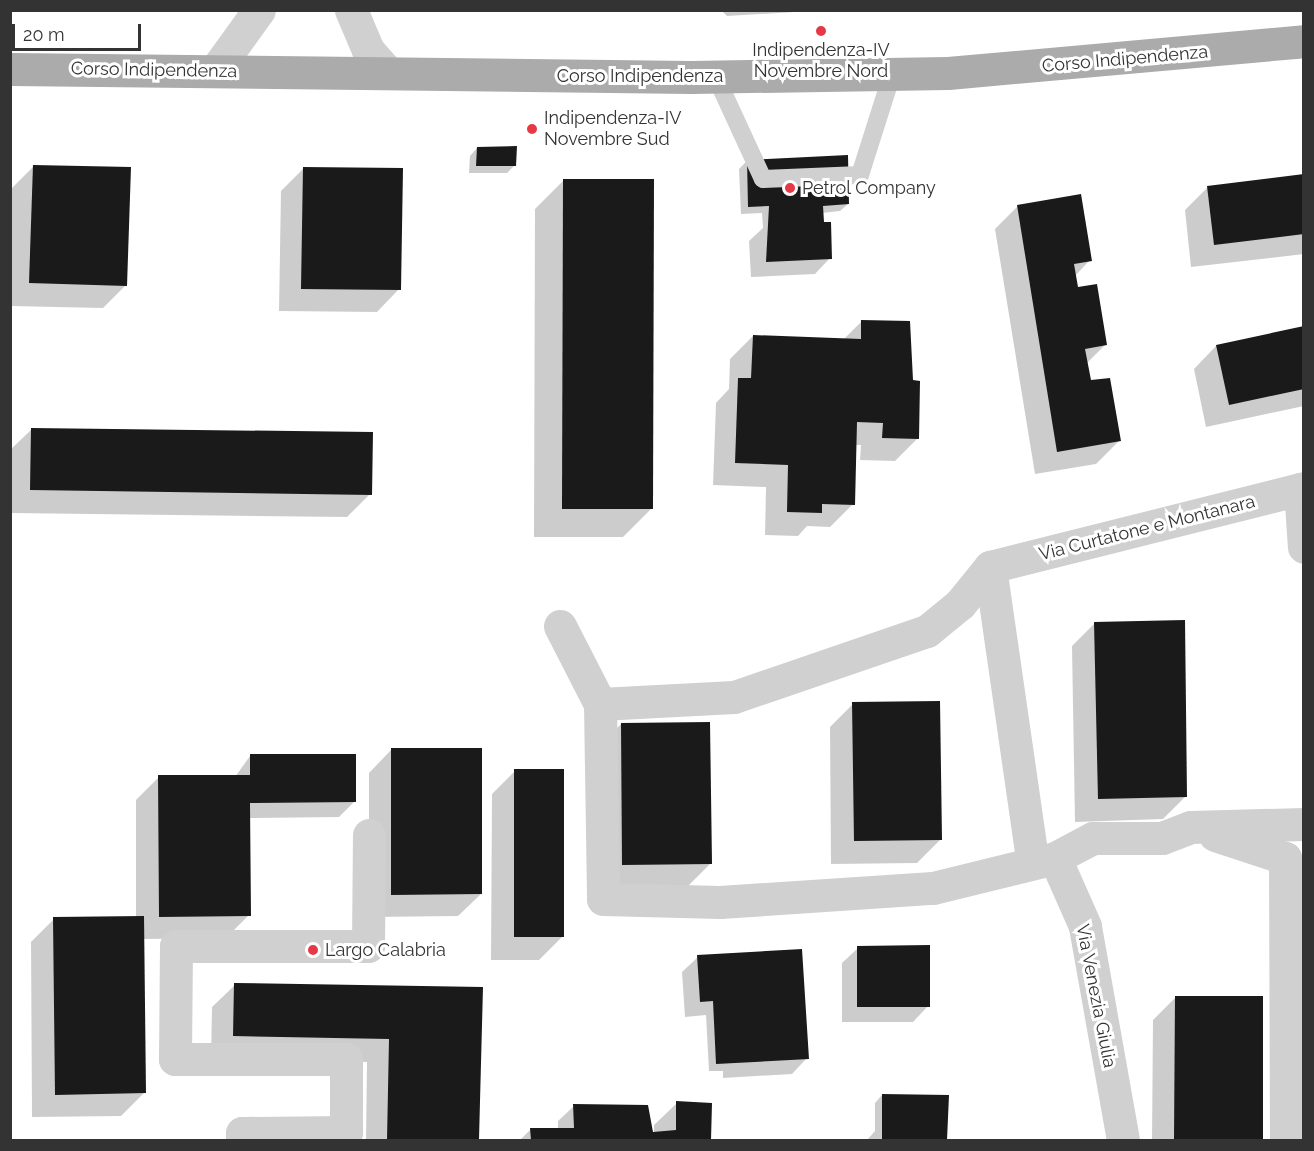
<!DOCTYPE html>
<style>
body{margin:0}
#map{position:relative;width:1314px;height:1151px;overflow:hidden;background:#fff;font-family:Raleway,sans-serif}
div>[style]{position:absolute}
.shadow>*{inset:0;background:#0003}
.building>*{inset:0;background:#1a1a1a}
.lane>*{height:18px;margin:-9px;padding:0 9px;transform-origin:9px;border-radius:9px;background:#d0d0d0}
.street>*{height:33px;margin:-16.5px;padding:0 16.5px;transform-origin:16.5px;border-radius:16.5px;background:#d0d0d0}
.primary>*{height:33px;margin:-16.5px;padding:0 16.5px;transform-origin:16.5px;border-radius:16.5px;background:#ababab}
.dots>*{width:16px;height:16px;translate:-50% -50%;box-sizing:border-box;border:3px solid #fff;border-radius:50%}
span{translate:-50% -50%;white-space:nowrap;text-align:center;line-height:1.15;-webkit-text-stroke:6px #fff;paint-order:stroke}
.poi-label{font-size:18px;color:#333}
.left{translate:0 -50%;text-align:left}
.street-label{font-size:18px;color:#333}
.frame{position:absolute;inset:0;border:12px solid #333;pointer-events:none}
.scale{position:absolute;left:12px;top:24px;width:129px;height:27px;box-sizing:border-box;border:3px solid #333;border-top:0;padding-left:8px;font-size:18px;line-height:21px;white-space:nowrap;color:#333;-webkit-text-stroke:4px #fff;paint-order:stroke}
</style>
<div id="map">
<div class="shadow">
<i style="clip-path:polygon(721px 10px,828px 10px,727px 16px)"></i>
<i style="clip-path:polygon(477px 148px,515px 165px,507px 173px,469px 173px,470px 156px)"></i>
<i style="clip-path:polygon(747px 161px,848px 204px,840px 211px,822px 213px,830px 258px,815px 274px,751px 277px,749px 241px,763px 228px,762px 213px,741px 214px,739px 169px)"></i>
<i style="clip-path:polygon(34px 166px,126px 285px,103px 308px,10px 306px,11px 189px)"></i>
<i style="clip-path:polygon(304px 168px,399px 289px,377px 312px,279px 311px,281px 191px)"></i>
<i style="clip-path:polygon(1304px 176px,1304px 254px,1191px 267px,1185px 210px,1208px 187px)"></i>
<i style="clip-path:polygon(564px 180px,652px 508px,623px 537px,534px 537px,535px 209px)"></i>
<i style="clip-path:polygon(1018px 206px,1090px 260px,1075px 276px,1077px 289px,1105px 345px,1086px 364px,1089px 382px,1119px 441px,1096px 464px,1035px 474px,995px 229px)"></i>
<i style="clip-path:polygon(862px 321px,918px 438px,895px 461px,860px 460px,861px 445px,855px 445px,853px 504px,830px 527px,807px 526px,798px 536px,765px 535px,766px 487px,713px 485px,716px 403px,729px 389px,730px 359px,753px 336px,843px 340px)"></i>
<i style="clip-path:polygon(1304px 327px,1304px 406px,1206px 427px,1194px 369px,1216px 346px)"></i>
<i style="clip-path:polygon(32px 429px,370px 494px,347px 517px,10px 513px,10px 450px)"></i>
<i style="clip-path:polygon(1095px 623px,1186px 796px,1163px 819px,1075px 822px,1072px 646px)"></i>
<i style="clip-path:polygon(853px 704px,940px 840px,917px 863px,831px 864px,830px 727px)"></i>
<i style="clip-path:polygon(621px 724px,711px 863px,688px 886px,600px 887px,598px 747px)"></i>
<i style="clip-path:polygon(391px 750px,481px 894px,458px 916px,369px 917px,369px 773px)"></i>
<i style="clip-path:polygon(250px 756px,355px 801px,339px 817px,249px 818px,249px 915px,226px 938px,143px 939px,144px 1093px,121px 1116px,32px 1117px,31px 942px,54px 919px,136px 918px,136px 800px,159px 777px,235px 777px)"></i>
<i style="clip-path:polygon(515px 771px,562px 937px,539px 960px,491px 960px,492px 794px)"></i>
<i style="clip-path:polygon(858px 948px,928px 1006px,913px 1022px,842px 1022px,842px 963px)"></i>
<i style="clip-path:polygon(698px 957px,807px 1058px,792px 1074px,723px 1078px,723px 1071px,709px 1071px,706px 1015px,685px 1017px,682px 972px)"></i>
<i style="clip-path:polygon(235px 985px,481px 989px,478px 1140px,366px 1140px,367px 1062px,211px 1059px,212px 1007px)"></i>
<i style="clip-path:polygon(1176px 997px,1262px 997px,1261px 1140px,1152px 1140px,1153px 1020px)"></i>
<i style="clip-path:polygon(882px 1095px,947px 1096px,946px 1140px,867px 1140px,875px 1131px,875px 1103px)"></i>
<i style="clip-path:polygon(677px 1103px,710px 1104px,710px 1140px,520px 1140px,531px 1129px,558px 1129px,558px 1121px,574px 1106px,654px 1135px,654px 1125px)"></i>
</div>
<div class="building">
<i style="clip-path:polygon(517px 146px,516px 166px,476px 166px,477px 147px)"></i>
<i style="clip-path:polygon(848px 155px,849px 204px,823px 206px,824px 222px,831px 222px,832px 259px,766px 262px,769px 206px,748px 207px,747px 160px)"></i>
<i style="clip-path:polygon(33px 165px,131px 167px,127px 286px,29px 283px)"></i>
<i style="clip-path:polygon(303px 167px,403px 168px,401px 290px,301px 289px)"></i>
<i style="clip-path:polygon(1304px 174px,1304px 234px,1214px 245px,1207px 186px)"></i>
<i style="clip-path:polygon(563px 179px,654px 179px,653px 509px,562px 509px)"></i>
<i style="clip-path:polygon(1081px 194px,1092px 261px,1074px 264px,1078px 287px,1097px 284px,1107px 345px,1085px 349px,1091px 380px,1110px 378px,1121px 441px,1057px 452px,1017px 205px)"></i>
<i style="clip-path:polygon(861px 320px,910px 321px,913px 380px,920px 381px,919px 439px,882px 438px,883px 423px,857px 422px,855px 505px,822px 504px,822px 513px,787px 512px,788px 465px,735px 463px,738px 378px,751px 378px,753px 335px,861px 339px)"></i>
<i style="clip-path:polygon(1304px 326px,1304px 389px,1229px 405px,1216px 345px)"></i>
<i style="clip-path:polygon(31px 428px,373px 432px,372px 495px,30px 490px)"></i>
<i style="clip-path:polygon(1185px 620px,1187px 797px,1098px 799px,1094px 622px)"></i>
<i style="clip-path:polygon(940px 701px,942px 840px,854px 841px,852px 702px)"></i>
<i style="clip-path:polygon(710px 722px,712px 864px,622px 865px,621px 723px)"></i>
<i style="clip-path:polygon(391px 748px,482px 748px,482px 894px,391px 895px)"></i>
<i style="clip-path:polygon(250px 754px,356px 754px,356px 802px,250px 803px,251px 916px,159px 917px,158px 775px,250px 775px)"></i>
<i style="clip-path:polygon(514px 769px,564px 769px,564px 937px,514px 937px)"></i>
<i style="clip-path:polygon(144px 916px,146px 1093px,55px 1095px,53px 917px)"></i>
<i style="clip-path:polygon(930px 945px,930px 1007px,857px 1007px,857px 946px)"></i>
<i style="clip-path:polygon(802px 949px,809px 1059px,716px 1064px,713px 1001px,700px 1002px,697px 955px)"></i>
<i style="clip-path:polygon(234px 983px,483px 987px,479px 1140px,387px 1140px,389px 1039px,233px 1036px)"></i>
<i style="clip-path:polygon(1175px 996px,1263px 996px,1263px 1140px,1174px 1140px)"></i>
<i style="clip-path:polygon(882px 1094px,949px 1095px,947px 1140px,882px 1140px)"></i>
<i style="clip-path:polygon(676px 1101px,712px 1103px,711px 1140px,531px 1140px,530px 1128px,574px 1128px,573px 1104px,648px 1105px,653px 1132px,676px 1130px)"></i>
</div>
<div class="lane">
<i style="left:716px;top:77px;width:112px;rotate:65.3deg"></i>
<i style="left:763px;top:179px;width:97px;rotate:-2.4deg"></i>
<i style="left:860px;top:175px;width:106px;rotate:-72.4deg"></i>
</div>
<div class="street">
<i style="left:351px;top:10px;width:43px;rotate:67deg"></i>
<i style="left:368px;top:50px;width:30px;rotate:49deg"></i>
<i style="left:215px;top:71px;width:75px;rotate:-54.2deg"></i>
<i style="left:1300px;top:489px;width:58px;rotate:86.1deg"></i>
<i style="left:990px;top:567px;width:324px;rotate:-14.1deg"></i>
<i style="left:990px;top:567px;width:296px;rotate:81.8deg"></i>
<i style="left:560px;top:626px;width:88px;rotate:62.9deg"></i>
<i style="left:600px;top:704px;width:195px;rotate:89.1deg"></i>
<i style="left:603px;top:899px;width:117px;rotate:1.5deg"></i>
<i style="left:720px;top:902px;width:213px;rotate:-3.8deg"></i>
<i style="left:933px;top:888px;width:126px;rotate:-13.8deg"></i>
<i style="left:600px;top:704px;width:134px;rotate:-3deg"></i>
<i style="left:734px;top:697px;width:204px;rotate:-18.9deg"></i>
<i style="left:927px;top:631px;width:43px;rotate:-39.3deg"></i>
<i style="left:960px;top:604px;width:48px;rotate:-51deg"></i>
<i style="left:1215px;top:835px;width:74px;rotate:18.2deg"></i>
<i style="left:1285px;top:858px;width:282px;rotate:89.8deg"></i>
<i style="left:242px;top:1140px;width:7px;rotate:-90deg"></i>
<i style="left:242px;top:1133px;width:104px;rotate:-0.6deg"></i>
<i style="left:346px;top:1132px;width:73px;rotate:-90deg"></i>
<i style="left:346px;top:1059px;width:171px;rotate:180deg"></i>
<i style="left:175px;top:1059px;width:113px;rotate:-89.5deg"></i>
<i style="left:176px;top:946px;width:192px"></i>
<i style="left:368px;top:946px;width:111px;rotate:-89.5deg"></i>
<i style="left:1123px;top:1140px;width:217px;rotate:-100.1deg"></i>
<i style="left:1085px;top:926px;width:74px;rotate:-113.8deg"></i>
<i style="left:1055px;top:858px;width:43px;rotate:-27.8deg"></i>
<i style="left:1093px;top:838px;width:69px"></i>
<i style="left:1162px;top:838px;width:30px;rotate:-21deg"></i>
<i style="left:1190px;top:827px;width:114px;rotate:-1.5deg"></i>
</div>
<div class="primary">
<i style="left:10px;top:69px;width:681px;rotate:0.67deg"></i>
<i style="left:691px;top:77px;width:257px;rotate:-0.9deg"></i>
<i style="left:948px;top:73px;width:357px;rotate:-5.1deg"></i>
</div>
<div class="dots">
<i style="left:821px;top:31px;background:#e63946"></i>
<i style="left:532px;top:129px;background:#e63946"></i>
<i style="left:790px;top:188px;background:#e63946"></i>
<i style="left:313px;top:950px;background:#e63946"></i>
</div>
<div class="poi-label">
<span style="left:821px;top:61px">Indipendenza-IV<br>Novembre Nord</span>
<span class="left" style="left:544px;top:129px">Indipendenza-IV<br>Novembre Sud</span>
<span class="left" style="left:802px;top:188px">Petrol Company</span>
<span class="left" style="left:325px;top:950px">Largo Calabria</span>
</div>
<div class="street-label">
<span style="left:1125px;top:59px;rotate:-5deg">Corso Indipendenza</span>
<span style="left:154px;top:70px;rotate:1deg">Corso Indipendenza</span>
<span style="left:640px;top:76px">Corso Indipendenza</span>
<span style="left:1147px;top:528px;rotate:-14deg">Via Curtatone e Montanara</span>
<span style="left:1096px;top:996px;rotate:79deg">Via Venezia Giulia</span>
</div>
<div class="frame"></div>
<div class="scale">20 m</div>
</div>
